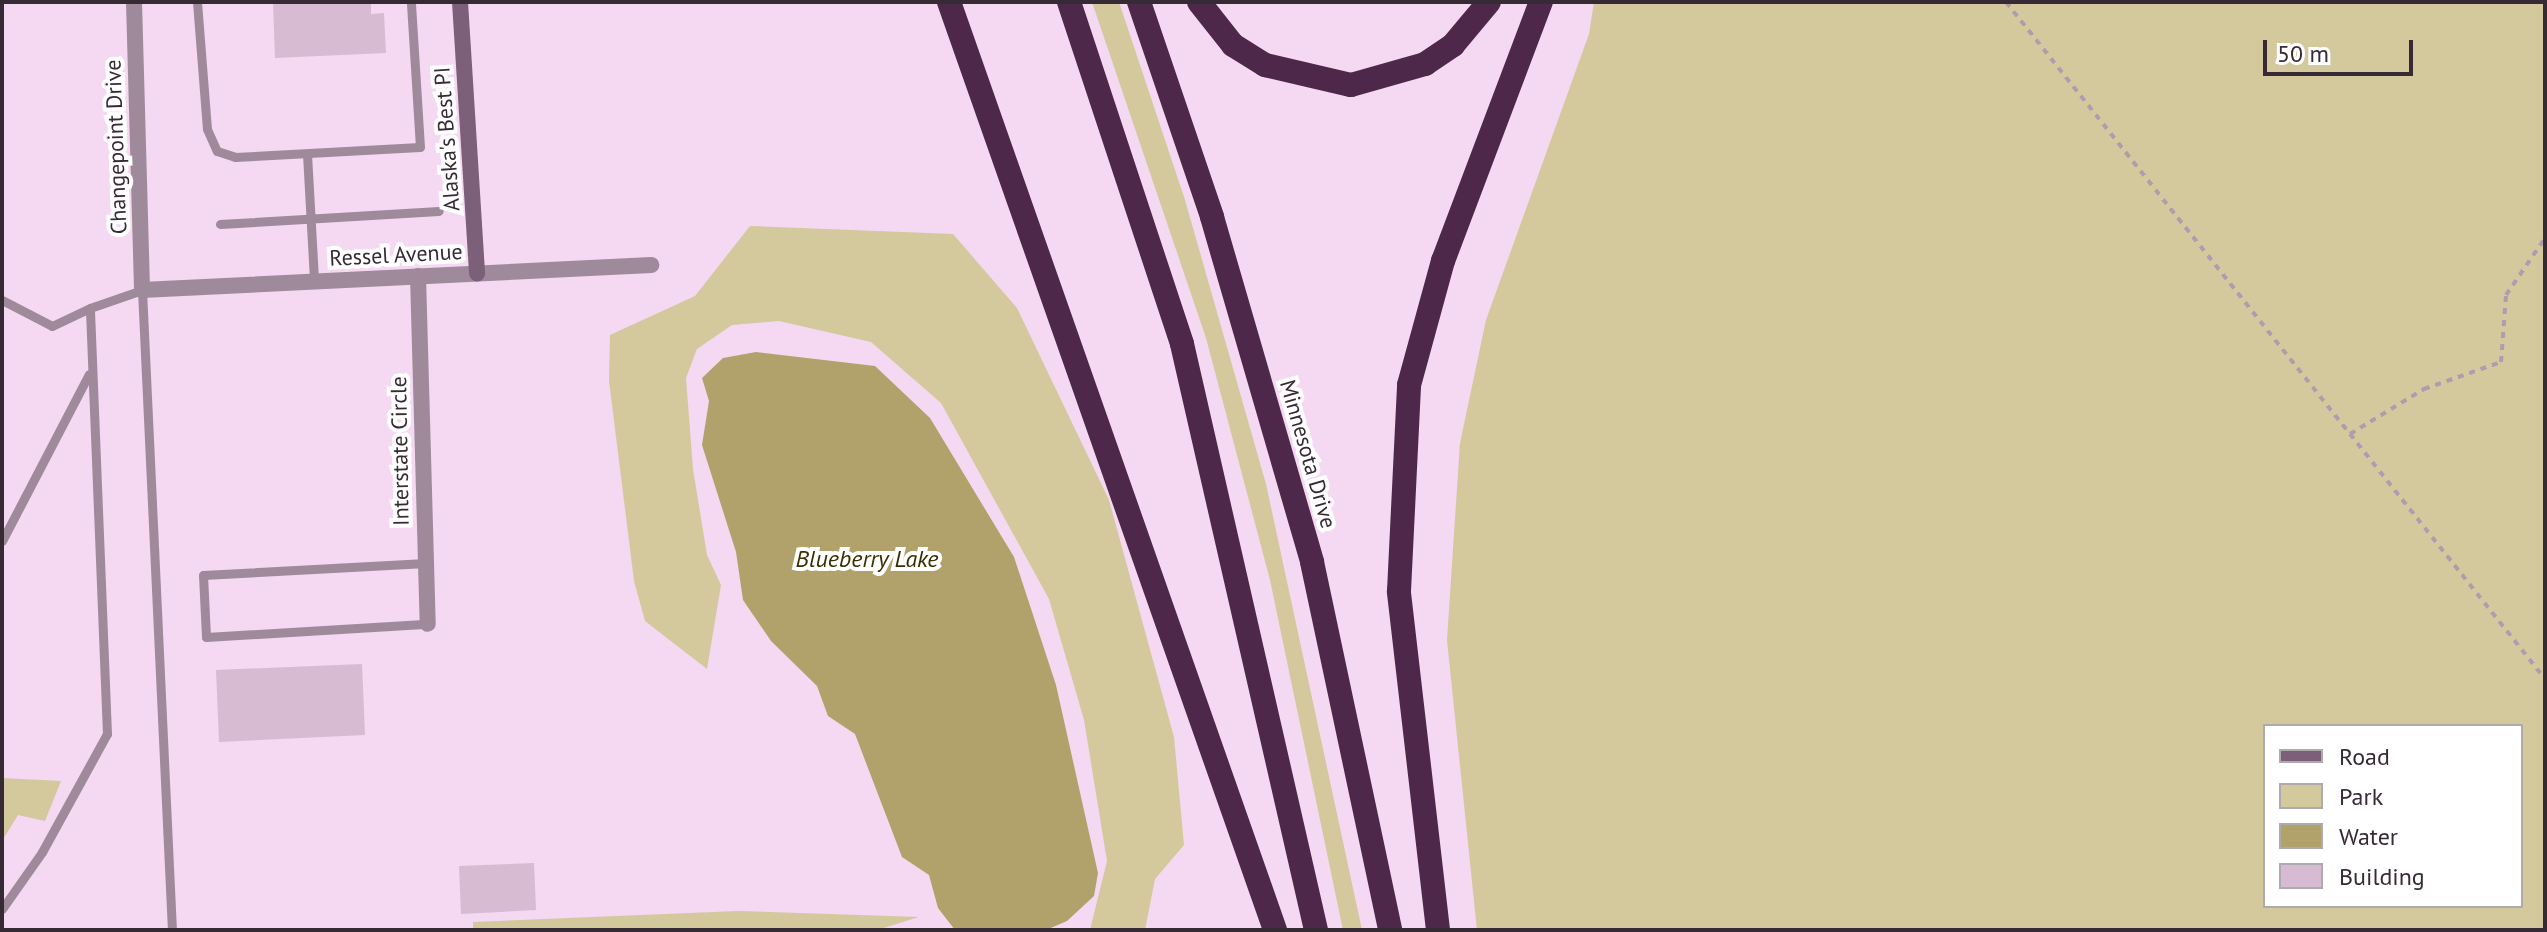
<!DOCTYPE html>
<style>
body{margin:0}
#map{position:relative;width:2547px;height:932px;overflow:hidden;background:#f5d8f1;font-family:"PT Sans",sans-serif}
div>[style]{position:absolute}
.green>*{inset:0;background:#d4c89d}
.water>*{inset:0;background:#b0a26a}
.building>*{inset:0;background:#d7bbd3}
.path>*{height:4px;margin-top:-2px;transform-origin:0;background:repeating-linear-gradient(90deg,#b19bae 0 6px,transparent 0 12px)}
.lane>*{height:9px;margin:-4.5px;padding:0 4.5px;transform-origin:4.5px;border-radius:4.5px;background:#9e8a9b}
.street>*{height:16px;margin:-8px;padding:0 8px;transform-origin:8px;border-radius:8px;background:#9e8a9b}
.secondary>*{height:16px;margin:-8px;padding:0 8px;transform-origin:8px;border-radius:8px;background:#7c5f78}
.highway>*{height:24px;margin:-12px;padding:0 12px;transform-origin:12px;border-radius:12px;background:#4e284a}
span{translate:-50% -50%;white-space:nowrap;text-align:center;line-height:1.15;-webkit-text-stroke:8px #fff;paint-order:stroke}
.street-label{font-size:22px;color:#362b35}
.water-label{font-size:24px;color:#3a2f00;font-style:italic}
.frame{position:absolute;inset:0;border:4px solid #362b35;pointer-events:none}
.legend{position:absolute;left:2263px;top:724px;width:260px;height:184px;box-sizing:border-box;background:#fff;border:2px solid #afaaae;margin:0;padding:10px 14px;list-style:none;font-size:24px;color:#362b35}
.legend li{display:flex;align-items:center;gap:16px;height:40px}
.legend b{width:40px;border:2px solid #afaaae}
.scale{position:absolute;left:2263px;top:40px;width:150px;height:36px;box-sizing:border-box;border:4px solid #362b35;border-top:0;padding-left:10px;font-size:24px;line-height:28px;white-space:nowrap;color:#362b35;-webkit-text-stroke:6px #fff;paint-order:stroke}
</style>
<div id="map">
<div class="green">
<i style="clip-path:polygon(1092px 2px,1119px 2px,1185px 200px,1266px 484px,1362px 930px,1343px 930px,1270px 580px,1206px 338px)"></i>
<i style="clip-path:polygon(evenodd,1594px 2px,2545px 2px,2545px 930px,1477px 930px,1447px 640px,1460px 443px,1486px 320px,1589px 34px,1594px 2px,2521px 726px,2521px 906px,2265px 906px,2265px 726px,2521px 726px)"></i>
<i style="clip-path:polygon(750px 226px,953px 234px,1017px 308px,1109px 500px,1174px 737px,1184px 845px,1155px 879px,1145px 930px,1090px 930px,1107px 861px,1084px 720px,1049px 599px,941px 403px,871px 342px,779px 321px,732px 325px,697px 349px,686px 378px,693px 469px,707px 555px,721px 585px,707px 669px,645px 621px,634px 581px,609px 381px,610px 335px,695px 296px)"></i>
<i style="clip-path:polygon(2px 778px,61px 781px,45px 821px,18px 815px,2px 841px)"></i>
<i style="clip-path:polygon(738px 911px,919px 917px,877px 930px,473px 930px,473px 922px)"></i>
</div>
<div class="water">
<i style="clip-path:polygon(756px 352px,875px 366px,930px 418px,1014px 557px,1056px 685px,1098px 873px,1094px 896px,1067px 921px,1046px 930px,955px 930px,938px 908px,929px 875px,902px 857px,855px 734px,828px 716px,817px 686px,771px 641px,743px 600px,736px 552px,702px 445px,709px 401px,702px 378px,723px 358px)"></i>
</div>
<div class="building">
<i style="clip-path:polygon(273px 2px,371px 2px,371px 14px,384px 13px,386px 53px,275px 58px)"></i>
<i style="clip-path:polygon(362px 664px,365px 735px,219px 742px,216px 670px)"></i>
<i style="clip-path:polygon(534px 863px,536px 910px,461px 914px,459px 866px)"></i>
</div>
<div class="path">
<i style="left:2006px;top:2px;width:865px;rotate:51.47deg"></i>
<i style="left:2350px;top:434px;width:87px;rotate:-31.3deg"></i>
<i style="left:2424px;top:389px;width:82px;rotate:-19.3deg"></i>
<i style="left:2501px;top:362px;width:67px;rotate:-85.7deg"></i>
<i style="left:2506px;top:295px;width:69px;rotate:-55.6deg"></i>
</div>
<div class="lane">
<i style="left:197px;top:2px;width:127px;rotate:85.5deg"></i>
<i style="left:207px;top:129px;width:24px;rotate:66deg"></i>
<i style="left:217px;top:151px;width:19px;rotate:18deg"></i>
<i style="left:235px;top:157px;width:185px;rotate:-3.1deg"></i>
<i style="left:420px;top:147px;width:145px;rotate:-93.6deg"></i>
<i style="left:307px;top:154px;width:127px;rotate:86.8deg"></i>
<i style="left:220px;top:224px;width:219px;rotate:-3.4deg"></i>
<i style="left:2px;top:300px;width:56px;rotate:27.5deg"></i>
<i style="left:52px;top:326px;width:42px;rotate:-25.3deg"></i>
<i style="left:2px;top:541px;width:188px;rotate:-62.5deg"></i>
<i style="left:426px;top:563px;width:223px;rotate:176.9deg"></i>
<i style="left:203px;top:575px;width:62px;rotate:87.2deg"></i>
<i style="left:206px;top:637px;width:222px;rotate:-3.4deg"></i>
<i style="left:2px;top:909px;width:70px;rotate:-54.9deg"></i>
<i style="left:42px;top:852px;width:135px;rotate:-61.2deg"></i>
<i style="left:107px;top:734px;width:426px;rotate:-92.3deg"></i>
<i style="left:90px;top:308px;width:55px;rotate:-19.1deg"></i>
<i style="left:142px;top:290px;width:641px;rotate:87.32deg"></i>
</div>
<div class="street">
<i style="left:134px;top:2px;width:288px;rotate:88.4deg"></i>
<i style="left:142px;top:290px;width:510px;rotate:-2.81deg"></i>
<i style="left:418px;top:276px;width:348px;rotate:88.4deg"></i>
</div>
<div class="secondary">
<i style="left:460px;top:2px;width:272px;rotate:86.4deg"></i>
</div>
<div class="highway">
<i style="left:949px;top:2px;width:984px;rotate:70.64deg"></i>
<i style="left:1069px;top:2px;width:360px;rotate:71.7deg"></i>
<i style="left:1182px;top:344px;width:601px;rotate:77.12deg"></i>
<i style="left:1139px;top:2px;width:227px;rotate:71.2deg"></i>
<i style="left:1212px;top:217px;width:359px;rotate:73.8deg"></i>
<i style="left:1312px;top:562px;width:376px;rotate:78deg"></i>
<i style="left:1199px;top:2px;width:55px;rotate:51.7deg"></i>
<i style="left:1233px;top:45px;width:38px;rotate:32deg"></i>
<i style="left:1265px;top:65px;width:88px;rotate:13.1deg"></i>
<i style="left:1351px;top:85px;width:77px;rotate:-15.8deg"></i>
<i style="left:1425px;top:64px;width:34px;rotate:-34deg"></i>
<i style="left:1453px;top:45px;width:56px;rotate:-50.1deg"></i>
<i style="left:1438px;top:930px;width:341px;rotate:-96.6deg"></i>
<i style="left:1399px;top:591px;width:206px;rotate:-87.2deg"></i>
<i style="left:1409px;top:385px;width:129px;rotate:-74.7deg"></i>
<i style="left:1443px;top:261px;width:277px;rotate:-69.3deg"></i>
</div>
<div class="street-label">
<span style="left:447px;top:139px;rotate:-94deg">Alaska's Best PI</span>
<span style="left:116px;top:147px;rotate:-92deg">Changepoint Drive</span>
<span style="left:396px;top:255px;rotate:-3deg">Ressel Avenue</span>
<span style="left:400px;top:451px;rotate:-91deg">Interstate Circle</span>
<span style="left:1308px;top:454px;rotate:74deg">Minnesota Drive</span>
</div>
<div class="water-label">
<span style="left:867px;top:559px">Blueberry Lake</span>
</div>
<div class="frame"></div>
<ul class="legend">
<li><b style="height:10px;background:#7c5f78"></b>Road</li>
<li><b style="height:22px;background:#d4c89d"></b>Park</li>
<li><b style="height:22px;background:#b0a26a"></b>Water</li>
<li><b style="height:22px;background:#d7bbd3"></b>Building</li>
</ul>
<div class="scale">50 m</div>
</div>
